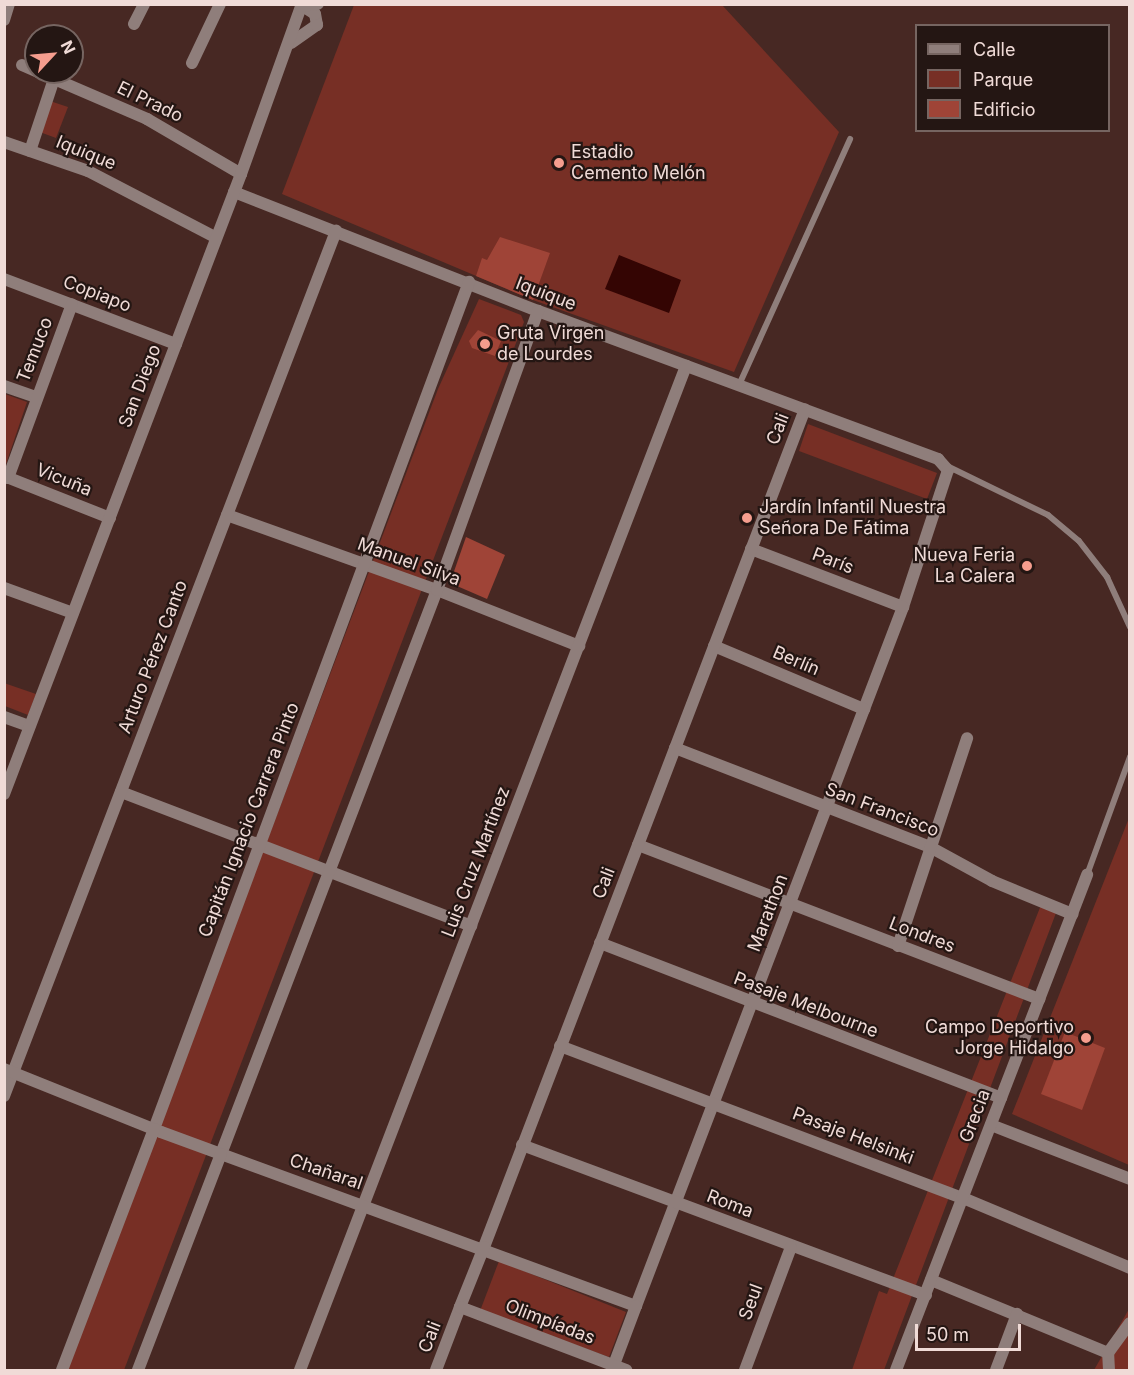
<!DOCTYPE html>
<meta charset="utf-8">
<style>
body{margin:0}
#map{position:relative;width:1134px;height:1375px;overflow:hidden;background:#472823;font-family:Inter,sans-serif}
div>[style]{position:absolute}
.green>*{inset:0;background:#772f25}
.water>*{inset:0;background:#340503}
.building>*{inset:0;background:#9f4437}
.service>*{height:6px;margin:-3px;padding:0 3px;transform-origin:3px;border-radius:3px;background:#8f7e7b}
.minor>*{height:12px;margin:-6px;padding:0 6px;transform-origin:6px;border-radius:6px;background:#8f7e7b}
.tertiary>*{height:12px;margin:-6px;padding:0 6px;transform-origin:6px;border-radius:6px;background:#8f7e7b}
.dots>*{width:16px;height:16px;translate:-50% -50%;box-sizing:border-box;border:3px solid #241613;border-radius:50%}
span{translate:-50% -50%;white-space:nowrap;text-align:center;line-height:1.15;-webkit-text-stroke:4.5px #241613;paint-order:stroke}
.street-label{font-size:18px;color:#f0dbd7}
.poi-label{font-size:18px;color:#f0dbd7}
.left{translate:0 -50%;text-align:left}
.right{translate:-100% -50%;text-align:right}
.frame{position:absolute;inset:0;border:6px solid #f0dbd7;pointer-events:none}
.legend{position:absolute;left:915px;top:24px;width:195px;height:108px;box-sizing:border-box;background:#241613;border:2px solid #766561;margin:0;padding:8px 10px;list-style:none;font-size:18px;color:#f0dbd7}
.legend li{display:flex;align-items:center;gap:12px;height:30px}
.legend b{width:30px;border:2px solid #766561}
.north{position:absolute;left:24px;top:24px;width:60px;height:60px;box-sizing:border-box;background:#241613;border:2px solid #766561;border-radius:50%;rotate:64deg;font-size:16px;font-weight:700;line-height:24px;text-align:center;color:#f0dbd7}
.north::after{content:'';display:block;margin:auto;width:21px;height:27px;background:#f59d8e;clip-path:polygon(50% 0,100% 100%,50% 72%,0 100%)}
.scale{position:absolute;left:915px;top:1324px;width:106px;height:27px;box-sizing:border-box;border:3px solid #f0dbd7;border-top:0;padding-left:8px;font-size:18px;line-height:21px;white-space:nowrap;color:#f0dbd7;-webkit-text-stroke:4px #241613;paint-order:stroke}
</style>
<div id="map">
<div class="green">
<i style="clip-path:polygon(354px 5px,722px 5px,839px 132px,734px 372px,533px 300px,282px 194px)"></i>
<i style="clip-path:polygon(47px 100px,68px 107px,56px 138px,37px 131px)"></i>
<i style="clip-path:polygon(479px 299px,521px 315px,524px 322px,124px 1370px,67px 1370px,438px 389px)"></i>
<i style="clip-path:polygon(5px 394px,27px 402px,5px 467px,4px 394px)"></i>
<i style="clip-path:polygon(808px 424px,937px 473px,927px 499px,799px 451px)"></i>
<i style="clip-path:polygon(4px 683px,36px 694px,28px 715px,5px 706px)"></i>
<i style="clip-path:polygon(1129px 818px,1129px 1165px,1012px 1114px)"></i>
<i style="clip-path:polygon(1041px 905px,1056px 913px,884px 1370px,852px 1370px,879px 1291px,887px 1294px)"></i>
<i style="clip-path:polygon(499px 1261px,626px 1312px,609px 1357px,480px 1311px)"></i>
<i style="clip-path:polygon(1129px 1309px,1129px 1370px,1094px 1370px)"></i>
</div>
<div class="water">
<i style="clip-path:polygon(619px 255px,681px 280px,669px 313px,605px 289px)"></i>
</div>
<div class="building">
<i style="clip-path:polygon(500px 237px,550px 253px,533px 300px,476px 276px,482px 258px,487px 260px)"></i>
<i style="clip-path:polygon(478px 330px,501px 341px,495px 356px,472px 348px,469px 341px)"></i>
<i style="clip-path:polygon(466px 537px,505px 555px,487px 599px,450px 583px)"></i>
<i style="clip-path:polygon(1065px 1032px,1105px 1048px,1082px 1110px,1041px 1094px)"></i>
</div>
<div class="service">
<i style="left:739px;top:385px;width:270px;rotate:-65.7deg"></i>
<i style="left:947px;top:466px;width:112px;rotate:25.9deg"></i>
<i style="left:1048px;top:515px;width:40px;rotate:40deg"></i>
<i style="left:1079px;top:541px;width:46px;rotate:52.1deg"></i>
<i style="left:1107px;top:577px;width:55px;rotate:65.3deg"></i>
<i style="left:1087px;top:875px;width:126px;rotate:-70deg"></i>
</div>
<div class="minor">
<i style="left:4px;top:20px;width:17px;rotate:-73deg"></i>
<i style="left:134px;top:24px;width:22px;rotate:-63deg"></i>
<i style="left:291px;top:43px;width:32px;rotate:-35deg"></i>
<i style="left:317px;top:25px;width:11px;rotate:-100deg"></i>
<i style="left:315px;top:14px;width:17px;rotate:-147deg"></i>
<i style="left:192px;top:63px;width:65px;rotate:-64.6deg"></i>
<i style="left:22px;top:65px;width:15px;rotate:23deg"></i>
<i style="left:38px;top:72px;width:119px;rotate:23.3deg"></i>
<i style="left:147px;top:119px;width:109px;rotate:30.3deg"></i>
<i style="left:4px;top:142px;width:89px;rotate:19deg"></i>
<i style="left:88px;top:171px;width:143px;rotate:27.5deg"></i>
<i style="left:30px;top:151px;width:76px;rotate:-71.6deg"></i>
<i style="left:234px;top:192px;width:326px;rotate:21.4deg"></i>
<i style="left:538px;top:311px;width:427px;rotate:20.3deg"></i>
<i style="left:938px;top:459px;width:15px;rotate:48deg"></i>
<i style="left:948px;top:470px;width:144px;rotate:108.2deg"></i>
<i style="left:903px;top:607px;width:748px;rotate:110.91deg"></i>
<i style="left:4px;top:279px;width:184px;rotate:20.7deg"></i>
<i style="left:4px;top:386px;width:34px;rotate:19deg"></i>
<i style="left:4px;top:476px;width:114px;rotate:21.6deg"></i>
<i style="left:8px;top:478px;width:185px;rotate:-69.8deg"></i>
<i style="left:227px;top:515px;width:223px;rotate:19.7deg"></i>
<i style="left:437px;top:590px;width:153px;rotate:21.5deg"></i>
<i style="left:751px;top:549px;width:163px;rotate:20.9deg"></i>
<i style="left:4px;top:588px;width:73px;rotate:19.9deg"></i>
<i style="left:714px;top:646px;width:163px;rotate:22.8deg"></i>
<i style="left:4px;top:717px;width:27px;rotate:20deg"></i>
<i style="left:675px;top:748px;width:274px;rotate:21.2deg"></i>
<i style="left:930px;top:847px;width:71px;rotate:28.7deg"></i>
<i style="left:992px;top:881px;width:87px;rotate:22.4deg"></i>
<i style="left:121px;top:792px;width:375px;rotate:20.9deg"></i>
<i style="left:4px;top:794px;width:664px;rotate:-69.08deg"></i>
<i style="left:241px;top:174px;width:178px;rotate:-70.3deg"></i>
<i style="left:301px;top:6px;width:17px;rotate:-7deg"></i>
<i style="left:638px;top:845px;width:430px;rotate:21deg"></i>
<i style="left:600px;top:943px;width:430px;rotate:21.1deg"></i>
<i style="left:898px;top:946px;width:219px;rotate:-71.6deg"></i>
<i style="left:560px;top:1046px;width:431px;rotate:20.7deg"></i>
<i style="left:963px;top:1198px;width:181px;rotate:22.7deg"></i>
<i style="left:4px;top:1096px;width:927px;rotate:-69deg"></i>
<i style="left:991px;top:1125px;width:149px;rotate:21.2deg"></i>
<i style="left:154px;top:1129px;width:904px;rotate:-69.6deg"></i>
<i style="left:522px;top:1145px;width:431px;rotate:20.4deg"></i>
<i style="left:221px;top:1154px;width:604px;rotate:-69.04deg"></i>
<i style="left:437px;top:590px;width:297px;rotate:-70.1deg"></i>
<i style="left:484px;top:1247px;width:897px;rotate:-69.04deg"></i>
<i style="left:931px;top:1280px;width:191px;rotate:22.4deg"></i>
<i style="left:300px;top:1370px;width:1076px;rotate:-68.97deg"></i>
<i style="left:436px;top:1370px;width:67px;rotate:-69.1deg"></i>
<i style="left:745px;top:1370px;width:131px;rotate:-69.5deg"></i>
<i style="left:896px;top:1370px;width:531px;rotate:-68.9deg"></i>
<i style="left:996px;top:1370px;width:60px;rotate:-69.4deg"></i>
<i style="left:1109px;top:1370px;width:17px;rotate:-93deg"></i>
<i style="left:1108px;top:1353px;width:37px;rotate:-54deg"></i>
</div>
<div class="tertiary">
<i style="left:4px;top:1069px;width:169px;rotate:21.9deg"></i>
<i style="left:161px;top:1132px;width:506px;rotate:20.12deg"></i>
<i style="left:636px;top:1306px;width:68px;rotate:110.6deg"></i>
<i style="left:484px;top:1247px;width:65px;rotate:111.8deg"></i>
<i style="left:460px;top:1307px;width:178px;rotate:20.8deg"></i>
<i style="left:62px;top:1370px;width:258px;rotate:-69.1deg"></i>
<i style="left:138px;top:1370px;width:231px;rotate:-69deg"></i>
</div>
<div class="dots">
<i style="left:559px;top:163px;background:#f59d8e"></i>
<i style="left:485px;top:344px;background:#f59d8e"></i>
<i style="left:747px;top:518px;background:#f59d8e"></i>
<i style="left:1027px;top:566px;background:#f59d8e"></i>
<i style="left:1086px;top:1038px;background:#f59d8e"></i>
</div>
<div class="street-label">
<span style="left:150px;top:102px;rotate:26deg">El Prado</span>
<span style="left:86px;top:153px;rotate:22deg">Iquique</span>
<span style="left:97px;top:294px;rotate:21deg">Copiapo</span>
<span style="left:546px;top:294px;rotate:21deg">Iquique</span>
<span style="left:35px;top:350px;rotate:-69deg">Temuco</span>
<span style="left:140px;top:386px;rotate:-69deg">San Diego</span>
<span style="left:778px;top:429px;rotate:-69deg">Cali</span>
<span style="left:64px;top:480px;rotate:22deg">Vicuña</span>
<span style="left:833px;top:561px;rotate:21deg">París</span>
<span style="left:409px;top:562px;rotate:20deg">Manuel Silva</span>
<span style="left:153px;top:657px;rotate:-69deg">Arturo Pérez Canto</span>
<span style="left:796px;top:661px;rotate:23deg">Berlín</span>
<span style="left:882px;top:810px;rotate:21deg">San Francisco</span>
<span style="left:249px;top:820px;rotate:-69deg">Capitán Ignacio Carrera Pinto</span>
<span style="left:476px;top:862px;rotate:-69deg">Luis Cruz Martínez</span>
<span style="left:604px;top:883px;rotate:-69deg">Cali</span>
<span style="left:768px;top:913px;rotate:-69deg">Marathon</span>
<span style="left:922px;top:935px;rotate:21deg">Londres</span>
<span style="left:806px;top:1005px;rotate:21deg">Pasaje Melbourne</span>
<span style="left:975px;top:1116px;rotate:-69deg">Grecia</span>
<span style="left:853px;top:1136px;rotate:21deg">Pasaje Helsinki</span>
<span style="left:326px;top:1172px;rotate:19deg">Chañaral</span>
<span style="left:730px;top:1204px;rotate:21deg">Roma</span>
<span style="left:751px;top:1302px;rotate:-70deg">Seul</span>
<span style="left:550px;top:1322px;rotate:21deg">Olimpíadas</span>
<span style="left:430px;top:1337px;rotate:-69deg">Cali</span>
</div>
<div class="poi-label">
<span class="left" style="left:571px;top:163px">Estadio<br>Cemento Melón</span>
<span class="left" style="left:497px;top:344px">Gruta Virgen<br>de Lourdes</span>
<span class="left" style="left:759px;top:518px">Jardín Infantil Nuestra<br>Señora De Fátima</span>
<span class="right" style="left:1015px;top:566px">Nueva Feria<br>La Calera</span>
<span class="right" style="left:1074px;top:1038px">Campo Deportivo<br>Jorge Hidalgo</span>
</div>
<div class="frame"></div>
<ul class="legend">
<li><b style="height:8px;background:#8f7e7b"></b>Calle</li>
<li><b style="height:16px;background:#772f25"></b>Parque</li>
<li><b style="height:16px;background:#9f4437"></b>Edificio</li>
</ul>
<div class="north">N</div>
<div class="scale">50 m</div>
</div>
